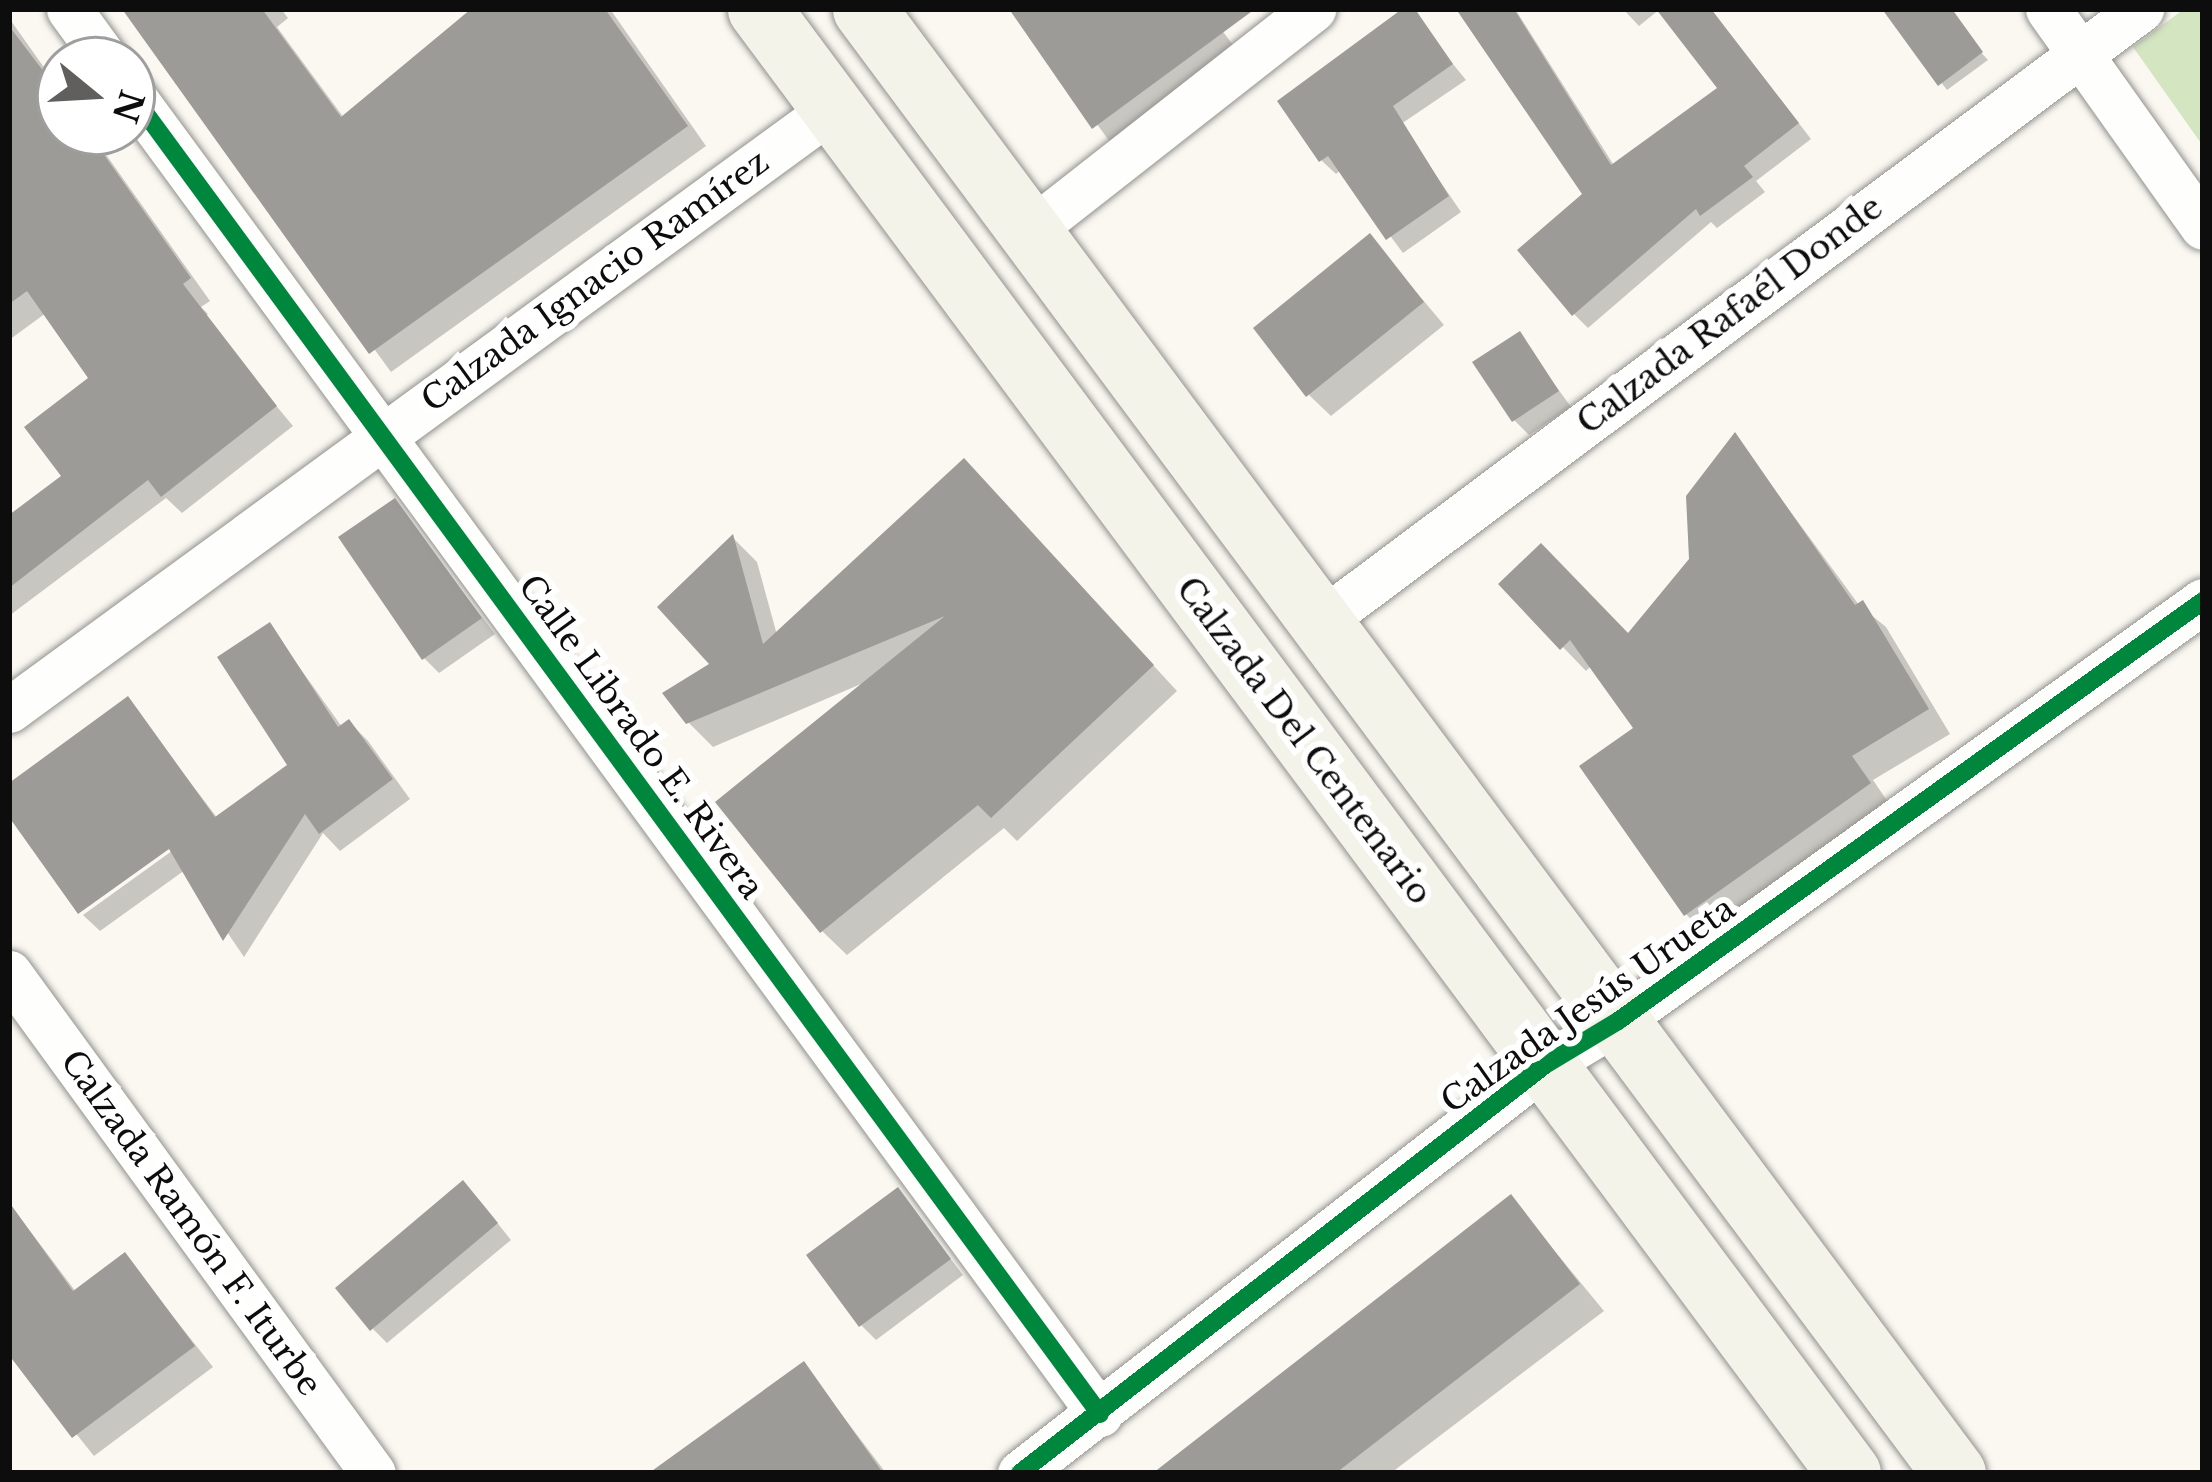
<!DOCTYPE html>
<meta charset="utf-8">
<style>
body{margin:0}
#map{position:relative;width:2212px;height:1482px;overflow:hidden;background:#faf8f1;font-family:"Libre Baskerville",serif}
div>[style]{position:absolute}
.forest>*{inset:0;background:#d4e5c1}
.shadow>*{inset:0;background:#0003}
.building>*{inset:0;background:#9d9b97}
.roads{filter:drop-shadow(0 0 3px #949390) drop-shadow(0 0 3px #949390)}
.minor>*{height:45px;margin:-22.5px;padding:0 22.5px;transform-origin:22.5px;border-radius:22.5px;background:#fefefd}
.secondary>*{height:63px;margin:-31.5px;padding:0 31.5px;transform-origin:31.5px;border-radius:31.5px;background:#f4f3e9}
.cycleway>*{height:18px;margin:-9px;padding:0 9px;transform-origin:9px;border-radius:9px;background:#00873e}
span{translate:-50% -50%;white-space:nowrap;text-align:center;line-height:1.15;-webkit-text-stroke:12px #fff;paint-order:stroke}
.street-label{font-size:33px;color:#0d0d0d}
.frame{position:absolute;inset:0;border:12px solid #0d0d0d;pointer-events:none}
.north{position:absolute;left:36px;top:36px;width:120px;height:120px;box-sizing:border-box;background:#fff;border:3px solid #9e9e9e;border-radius:50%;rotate:108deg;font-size:33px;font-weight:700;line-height:48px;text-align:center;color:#0d0d0d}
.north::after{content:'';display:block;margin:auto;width:42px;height:54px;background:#605f5d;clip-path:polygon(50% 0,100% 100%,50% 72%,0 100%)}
</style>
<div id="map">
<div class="forest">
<i style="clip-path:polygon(2184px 9px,2203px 9px,2203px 146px,2133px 47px)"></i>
</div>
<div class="shadow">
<i style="clip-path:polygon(158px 9px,281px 9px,288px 18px,277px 27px,344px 118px,475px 9px,610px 9px,706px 146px,391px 372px,138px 25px)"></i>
<i style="clip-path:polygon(1012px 9px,1206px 9px,1239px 53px,1113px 146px)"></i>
<i style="clip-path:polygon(1408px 9px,1466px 80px,1401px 124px,1461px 212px,1403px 253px,1341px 170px,1336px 174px,1321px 160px)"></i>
<i style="clip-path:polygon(1486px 9px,1517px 12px,1615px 167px,1721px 88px,1660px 9px,1639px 26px,1623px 9px,1711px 9px,1811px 139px,1756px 181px,1765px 192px,1717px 228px,1711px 222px,1588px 328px,1574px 314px,1586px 195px)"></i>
<i style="clip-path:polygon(1885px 9px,1941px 9px,1988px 60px,1947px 90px)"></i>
<i style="clip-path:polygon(9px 18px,60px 90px,60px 132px,90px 132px,210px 301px,201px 307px,208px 314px,104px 387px,46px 313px,9px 340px)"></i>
<i style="clip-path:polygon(1370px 237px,1444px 325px,1331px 416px,1309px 395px)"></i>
<i style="clip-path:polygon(1519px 335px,1571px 407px,1529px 435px,1514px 420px)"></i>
<i style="clip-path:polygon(230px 350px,293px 426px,182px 513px,166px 498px,9px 616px,9px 519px)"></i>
<i style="clip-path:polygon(1735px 436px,1859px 605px,1886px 627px,1950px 734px,1873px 780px,1892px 808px,1709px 938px,1686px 914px,1638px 729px,1592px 665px,1586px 671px,1502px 584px,1628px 637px,1692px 560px)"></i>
<i style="clip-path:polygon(988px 486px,1177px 691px,1017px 841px,1004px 828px,847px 955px,822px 931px,861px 684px,713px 747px,688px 722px,714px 665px,733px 538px,757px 562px,777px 635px)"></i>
<i style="clip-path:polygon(394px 502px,495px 634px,439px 673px,424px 658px)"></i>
<i style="clip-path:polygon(270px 626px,342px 727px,349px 722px,368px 741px,410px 799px,340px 851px,323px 833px,244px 957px,185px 870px,100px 931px,83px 915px,183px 843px,9px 811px,9px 786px,128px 700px,218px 819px,291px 765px)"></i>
<i style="clip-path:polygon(898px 1191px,963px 1275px,876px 1340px,861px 1325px)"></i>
<i style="clip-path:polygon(1511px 1198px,1604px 1311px,1391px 1473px,1161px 1473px)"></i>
<i style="clip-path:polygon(478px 1199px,511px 1240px,387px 1343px,373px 1329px)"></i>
<i style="clip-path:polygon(9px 1203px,76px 1292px,125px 1256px,213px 1367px,94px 1456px,9px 1350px)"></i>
<i style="clip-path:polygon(804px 1365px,886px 1473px,694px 1473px)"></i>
</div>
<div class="building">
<i style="clip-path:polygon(122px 9px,262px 9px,341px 117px,471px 9px,605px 9px,688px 126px,369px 354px)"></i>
<i style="clip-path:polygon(1009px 9px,1255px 9px,1092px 129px)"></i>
<i style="clip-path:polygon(1402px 9px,1415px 9px,1453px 64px,1393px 106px,1449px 196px,1386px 240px,1328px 156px,1319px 162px,1277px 101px)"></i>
<i style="clip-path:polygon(1456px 9px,1514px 9px,1611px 165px,1717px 88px,1656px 9px,1711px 9px,1799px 123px,1744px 166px,1753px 177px,1700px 216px,1696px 209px,1572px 316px,1517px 250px,1582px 194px)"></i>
<i style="clip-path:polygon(1882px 9px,1952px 9px,1983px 52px,1938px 86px)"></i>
<i style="clip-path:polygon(9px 26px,60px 93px,60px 132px,88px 132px,191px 278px,183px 284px,277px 406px,161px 497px,148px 480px,9px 588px,9px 515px,61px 476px,24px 427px,88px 378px,27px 291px,9px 304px)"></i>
<i style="clip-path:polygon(1370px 233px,1424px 302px,1306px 397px,1253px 328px)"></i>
<i style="clip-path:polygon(1520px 331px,1559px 391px,1512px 422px,1472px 362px)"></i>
<i style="clip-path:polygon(1735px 432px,1855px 605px,1863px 600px,1929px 709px,1852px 756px,1871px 783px,1684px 916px,1579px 766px,1633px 728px,1570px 640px,1560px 650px,1498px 584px,1541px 543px,1628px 633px,1689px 559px,1686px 496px)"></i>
<i style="clip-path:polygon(964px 458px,1154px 665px,991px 818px,978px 805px,820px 933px,715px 802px,945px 616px,686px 724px,662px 693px,709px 664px,657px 607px,733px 534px,763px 644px)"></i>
<i style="clip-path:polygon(395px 498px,482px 618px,422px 660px,338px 537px)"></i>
<i style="clip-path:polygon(270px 622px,338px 727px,349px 719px,393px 779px,319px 834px,305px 814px,223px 941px,169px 849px,78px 914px,9px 817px,9px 783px,128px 696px,215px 817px,287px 765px,217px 657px)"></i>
<i style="clip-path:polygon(463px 1180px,498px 1223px,370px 1331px,335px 1288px)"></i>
<i style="clip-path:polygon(898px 1187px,951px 1259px,859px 1327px,806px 1255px)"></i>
<i style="clip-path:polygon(1511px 1194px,1580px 1284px,1336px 1473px,1153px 1473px)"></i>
<i style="clip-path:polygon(9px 1202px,73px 1291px,125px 1252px,195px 1346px,72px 1438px,9px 1355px)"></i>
<i style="clip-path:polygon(804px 1361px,883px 1473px,649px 1473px)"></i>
</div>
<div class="roads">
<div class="minor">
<i style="left:69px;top:9px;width:63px;rotate:54deg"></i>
<i style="left:2048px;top:9px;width:267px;rotate:54.6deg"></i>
<i style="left:132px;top:95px;width:1636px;rotate:53.73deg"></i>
<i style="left:1030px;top:231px;width:360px;rotate:-38.1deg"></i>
<i style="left:1320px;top:622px;width:1025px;rotate:-36.75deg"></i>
<i style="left:9px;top:710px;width:1020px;rotate:-36.15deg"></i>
<i style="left:9px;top:973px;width:618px;rotate:53.95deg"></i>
<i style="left:1020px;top:1473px;width:665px;rotate:-37.85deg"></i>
<i style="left:1545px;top:1065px;width:85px;rotate:-31.1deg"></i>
<i style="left:1618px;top:1021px;width:720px;rotate:-35.68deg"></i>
</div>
<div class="secondary">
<i style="left:759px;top:9px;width:1825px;rotate:53.33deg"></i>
<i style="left:864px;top:9px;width:1825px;rotate:53.33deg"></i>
</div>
</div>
<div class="cycleway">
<i style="left:132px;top:95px;width:1636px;rotate:53.73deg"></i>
<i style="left:1020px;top:1473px;width:665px;rotate:-37.85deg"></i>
<i style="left:1545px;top:1065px;width:85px;rotate:-31.1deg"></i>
<i style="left:1618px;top:1021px;width:720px;rotate:-35.68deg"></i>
</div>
<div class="street-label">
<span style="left:595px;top:281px;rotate:-36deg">Calzada Ignacio Ramírez</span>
<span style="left:1730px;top:315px;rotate:-37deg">Calzada Rafaél Donde</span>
<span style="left:641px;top:737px;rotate:54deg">Calle Librado E. Rivera</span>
<span style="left:1304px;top:741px;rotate:53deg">Calzada Del Centenario</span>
<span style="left:1588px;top:1005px;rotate:-35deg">Calzada Jesús Urueta</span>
<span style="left:191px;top:1223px;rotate:54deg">Calzada Ramón F. Iturbe</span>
</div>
<div class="frame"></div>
<div class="north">N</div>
</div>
